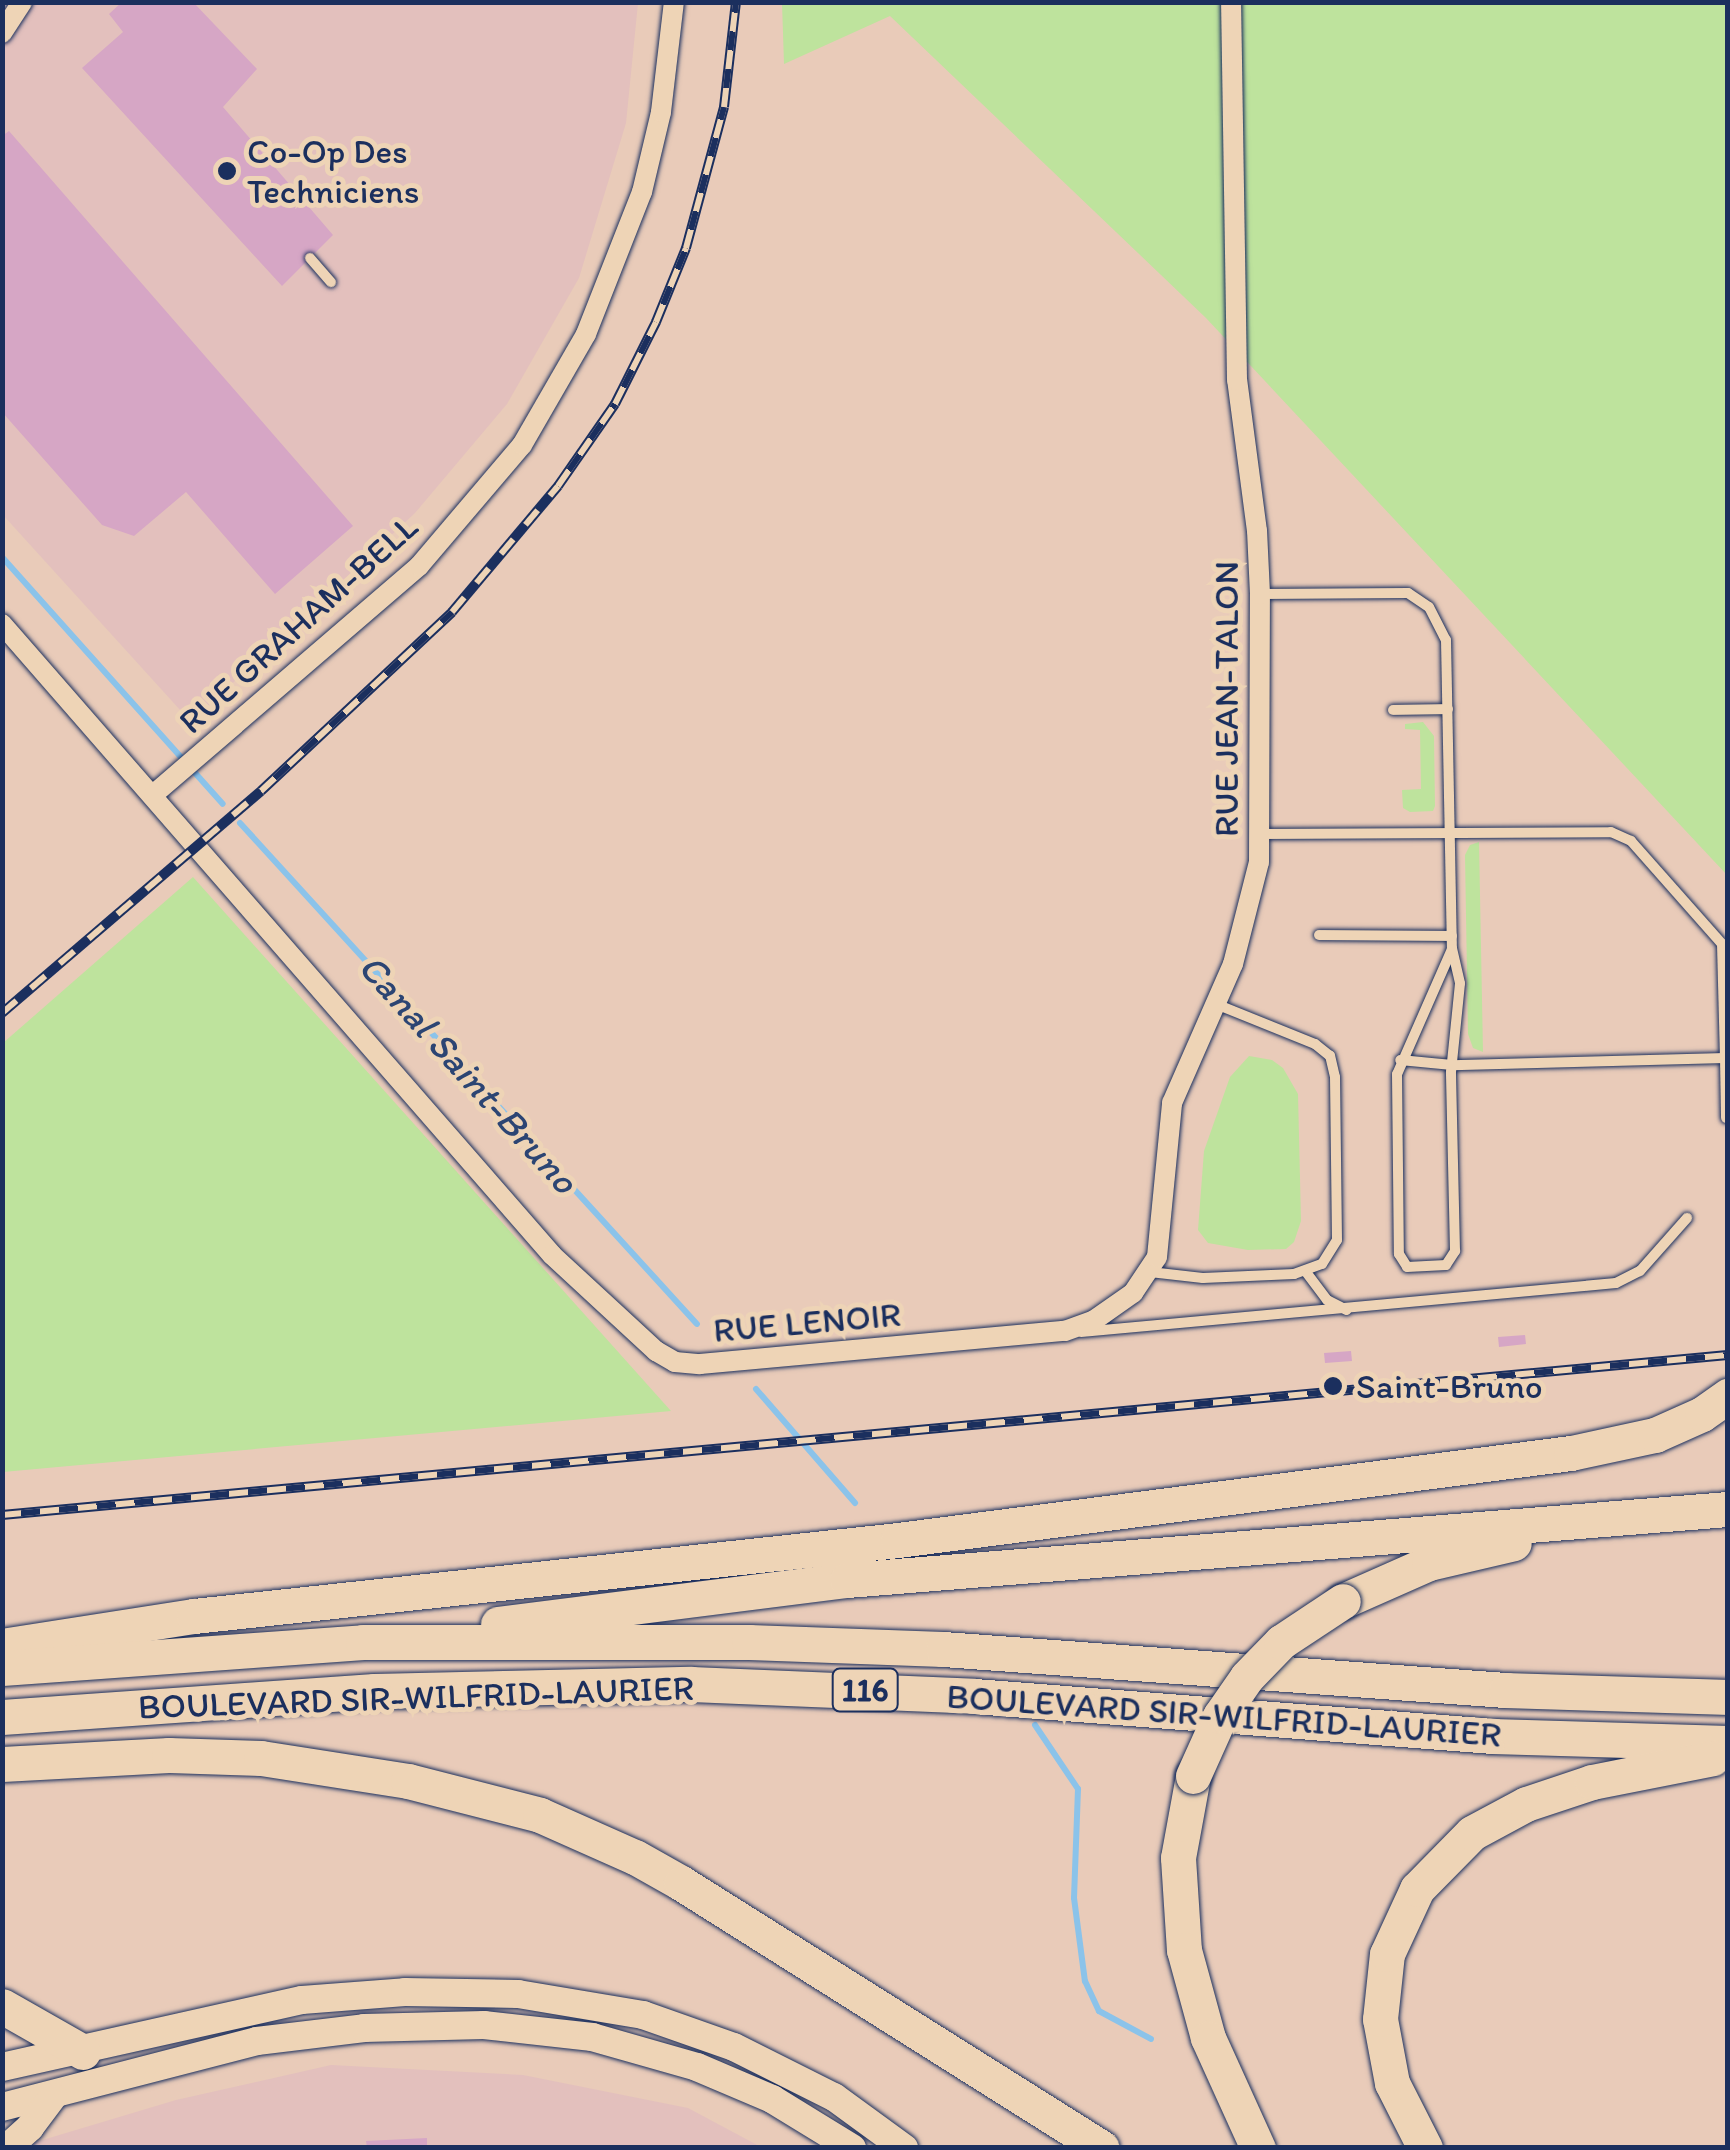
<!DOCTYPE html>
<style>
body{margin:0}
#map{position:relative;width:1730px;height:2150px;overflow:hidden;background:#e9cbb9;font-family:Itim,sans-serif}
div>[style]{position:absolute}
.built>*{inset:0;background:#e3c0bd}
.green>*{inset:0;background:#bee39d}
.stream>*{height:6px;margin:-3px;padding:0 3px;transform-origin:3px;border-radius:3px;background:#8bc3ea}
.building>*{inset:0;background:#d6a6c5}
.roads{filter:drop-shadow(0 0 2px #1b2f5e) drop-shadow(0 0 2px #1b2f5e)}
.lane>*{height:10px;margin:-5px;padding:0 5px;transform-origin:5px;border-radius:5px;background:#eed4b6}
.street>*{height:20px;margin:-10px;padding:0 10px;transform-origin:10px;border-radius:10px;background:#eed4b6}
.secondary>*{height:28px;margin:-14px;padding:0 14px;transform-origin:14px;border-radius:14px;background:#eed4b6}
.highway>*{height:35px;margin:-17.5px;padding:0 17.5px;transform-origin:17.5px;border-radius:17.5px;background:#eed4b6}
.rail>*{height:10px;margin-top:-5px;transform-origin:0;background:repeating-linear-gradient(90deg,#eed4b6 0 19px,#1b2f5e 0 38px);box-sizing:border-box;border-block:2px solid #1b2f5e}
.bridges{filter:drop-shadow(0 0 2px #1b2f5e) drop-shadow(0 0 2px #1b2f5e)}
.highway-bridge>*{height:35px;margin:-17.5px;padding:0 17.5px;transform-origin:17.5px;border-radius:17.5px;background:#eed4b6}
.dots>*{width:28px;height:28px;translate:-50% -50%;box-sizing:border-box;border:5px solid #eed4b6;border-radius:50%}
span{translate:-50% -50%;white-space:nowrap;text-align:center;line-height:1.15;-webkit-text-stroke:10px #eed4b6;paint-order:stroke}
.shield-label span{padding:2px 8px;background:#eed4b6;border:2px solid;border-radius:8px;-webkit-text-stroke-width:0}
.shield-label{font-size:32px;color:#1b2f5e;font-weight:700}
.poi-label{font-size:35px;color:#1b2f5e}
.left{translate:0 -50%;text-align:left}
.street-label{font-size:35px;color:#1b2f5e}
.water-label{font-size:38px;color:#2c4573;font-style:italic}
.frame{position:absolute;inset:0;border:5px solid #1b2f5e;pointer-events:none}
</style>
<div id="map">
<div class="built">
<i style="clip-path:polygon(3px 3px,638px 3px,626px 123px,579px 278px,507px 404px,415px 513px,191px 722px,3px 515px)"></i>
<i style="clip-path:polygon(331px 2065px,523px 2075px,688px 2108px,761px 2147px,16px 2148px,176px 2100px)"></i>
</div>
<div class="green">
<i style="clip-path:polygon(782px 3px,1727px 3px,1727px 875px,1206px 318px,890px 16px,784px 64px)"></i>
<i style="clip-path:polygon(1423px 722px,1434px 736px,1435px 806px,1433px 811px,1410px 812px,1403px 808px,1402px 790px,1421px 789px,1420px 730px,1405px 729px,1405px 724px)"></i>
<i style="clip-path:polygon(1479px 842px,1483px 1052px,1473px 1048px,1468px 1034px,1465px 855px,1470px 845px)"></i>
<i style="clip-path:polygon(193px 877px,671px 1411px,3px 1472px,3px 1043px)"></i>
<i style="clip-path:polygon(1249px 1056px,1272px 1060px,1283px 1068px,1298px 1094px,1301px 1221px,1294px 1242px,1286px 1249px,1248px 1250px,1208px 1243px,1198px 1230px,1204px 1151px,1230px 1077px)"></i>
</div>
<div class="stream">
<i style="left:2px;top:557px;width:331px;rotate:48.2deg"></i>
<i style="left:240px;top:823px;width:678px;rotate:47.63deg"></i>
<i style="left:756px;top:1389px;width:151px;rotate:49deg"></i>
<i style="left:1035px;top:1725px;width:77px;rotate:56.1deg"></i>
<i style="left:1078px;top:1789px;width:109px;rotate:92.1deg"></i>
<i style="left:1074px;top:1898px;width:84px;rotate:82.5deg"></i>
<i style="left:1085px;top:1981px;width:33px;rotate:65deg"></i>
<i style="left:1099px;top:2011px;width:59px;rotate:28.3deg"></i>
</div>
<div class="building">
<i style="clip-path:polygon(122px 2px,193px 2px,257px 69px,223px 107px,333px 235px,282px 286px,82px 68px,123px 32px,109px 14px)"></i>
<i style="clip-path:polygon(9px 131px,353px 526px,275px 594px,186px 492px,134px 536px,102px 525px,2px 412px,2px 136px)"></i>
<i style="clip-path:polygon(1525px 1335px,1526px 1344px,1499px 1347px,1498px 1337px)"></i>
<i style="clip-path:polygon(1351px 1351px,1352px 1361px,1325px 1363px,1324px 1353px)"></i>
<i style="clip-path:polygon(427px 2138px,427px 2148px,367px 2148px,366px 2141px)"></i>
</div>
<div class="roads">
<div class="lane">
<i style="left:310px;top:258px;width:32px;rotate:49deg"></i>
<i style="left:1261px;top:594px;width:147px;rotate:-0.4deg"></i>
<i style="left:1408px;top:593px;width:25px;rotate:34deg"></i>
<i style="left:1429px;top:607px;width:37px;rotate:63deg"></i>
<i style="left:1446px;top:640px;width:309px;rotate:88.9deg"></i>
<i style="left:1452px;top:949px;width:137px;rotate:113.7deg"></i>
<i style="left:1397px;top:1074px;width:180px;rotate:89.4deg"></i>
<i style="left:1399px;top:1254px;width:15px;rotate:58deg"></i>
<i style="left:1407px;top:1267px;width:39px;rotate:-3deg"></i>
<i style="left:1446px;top:1265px;width:17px;rotate:-57deg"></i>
<i style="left:1455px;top:1251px;width:179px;rotate:-91.3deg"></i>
<i style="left:1451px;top:1072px;width:89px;rotate:-84.2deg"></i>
<i style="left:1460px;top:983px;width:35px;rotate:-103deg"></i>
<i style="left:1393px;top:710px;width:55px;rotate:-1deg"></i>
<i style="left:1261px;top:834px;width:350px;rotate:-0.3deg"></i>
<i style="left:1611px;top:832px;width:22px;rotate:24deg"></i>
<i style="left:1631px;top:841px;width:137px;rotate:48.5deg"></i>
<i style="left:1722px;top:944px;width:114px;rotate:88.5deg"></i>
<i style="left:1725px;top:1058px;width:273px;rotate:178.5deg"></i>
<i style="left:1452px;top:1065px;width:52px;rotate:-174.5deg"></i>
<i style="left:1319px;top:935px;width:133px;rotate:0.4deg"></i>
<i style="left:1725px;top:1058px;width:60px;rotate:89deg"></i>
<i style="left:1150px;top:1272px;width:53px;rotate:6.5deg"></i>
<i style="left:1203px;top:1278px;width:91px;rotate:-2.5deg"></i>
<i style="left:1294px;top:1274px;width:30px;rotate:-20deg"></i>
<i style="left:1322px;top:1264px;width:28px;rotate:-58deg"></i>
<i style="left:1337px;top:1240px;width:163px;rotate:-90.7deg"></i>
<i style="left:1335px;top:1077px;width:22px;rotate:-103deg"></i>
<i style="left:1330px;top:1056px;width:19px;rotate:-141deg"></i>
<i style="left:1315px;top:1044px;width:107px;rotate:-158deg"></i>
<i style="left:1306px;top:1272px;width:35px;rotate:53deg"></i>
<i style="left:1327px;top:1300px;width:22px;rotate:27deg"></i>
<i style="left:1081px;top:1332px;width:537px;rotate:-5.23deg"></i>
<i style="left:1616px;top:1283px;width:27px;rotate:-27deg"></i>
<i style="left:1640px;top:1271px;width:71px;rotate:-48.4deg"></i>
</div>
<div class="street">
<i style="left:2px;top:33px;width:37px;rotate:-57deg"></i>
<i style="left:2px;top:624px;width:837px;rotate:48.92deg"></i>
<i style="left:552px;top:1255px;width:142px;rotate:42.7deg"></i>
<i style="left:656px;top:1351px;width:22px;rotate:30deg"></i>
<i style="left:675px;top:1362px;width:25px;rotate:5deg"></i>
<i style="left:700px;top:1364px;width:366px;rotate:-5.2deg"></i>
<i style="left:1065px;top:1331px;width:30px;rotate:-20deg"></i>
<i style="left:1093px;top:1321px;width:49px;rotate:-35deg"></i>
<i style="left:1133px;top:1293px;width:43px;rotate:-56.3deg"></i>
<i style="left:1157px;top:1257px;width:155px;rotate:-84.4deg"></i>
<i style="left:1172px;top:1103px;width:152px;rotate:-66.3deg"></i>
<i style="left:1233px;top:964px;width:105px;rotate:-75.7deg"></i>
<i style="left:1259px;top:862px;width:268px;rotate:-89.8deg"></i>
<i style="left:1260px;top:594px;width:63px;rotate:-92.7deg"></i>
<i style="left:1257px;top:531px;width:152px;rotate:-97.5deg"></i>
<i style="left:1237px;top:380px;width:378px;rotate:-90.9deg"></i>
<i style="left:154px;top:794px;width:350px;rotate:-40.7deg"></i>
<i style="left:419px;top:566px;width:159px;rotate:-49.6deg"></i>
<i style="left:522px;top:445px;width:128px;rotate:-60deg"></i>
<i style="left:586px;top:334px;width:153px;rotate:-68.5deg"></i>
<i style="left:642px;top:192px;width:82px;rotate:-76.6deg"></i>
<i style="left:661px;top:112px;width:111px;rotate:-83.3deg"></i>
</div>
<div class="secondary">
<i style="left:2px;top:2067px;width:307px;rotate:-12.6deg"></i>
<i style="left:302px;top:2000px;width:103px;rotate:-4.4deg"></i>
<i style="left:405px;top:1992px;width:113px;rotate:1deg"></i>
<i style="left:518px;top:1994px;width:127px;rotate:9.5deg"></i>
<i style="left:643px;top:2015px;width:96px;rotate:19.4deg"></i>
<i style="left:734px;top:2047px;width:112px;rotate:26.6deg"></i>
<i style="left:834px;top:2097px;width:87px;rotate:36.1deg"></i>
<i style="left:2px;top:2107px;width:263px;rotate:-14.5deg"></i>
<i style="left:257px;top:2041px;width:108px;rotate:-6.9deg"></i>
<i style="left:364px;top:2028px;width:120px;rotate:-1.4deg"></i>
<i style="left:484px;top:2025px;width:109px;rotate:6.3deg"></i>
<i style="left:592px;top:2037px;width:109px;rotate:15.9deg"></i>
<i style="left:697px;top:2067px;width:82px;rotate:23.1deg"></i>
<i style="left:772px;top:2099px;width:94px;rotate:31.5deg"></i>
<i style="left:7px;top:2148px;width:31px;rotate:-42deg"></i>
<i style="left:30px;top:2127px;width:38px;rotate:-53deg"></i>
</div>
<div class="highway">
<i style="left:1343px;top:1601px;width:94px;rotate:-23.8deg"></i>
<i style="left:1429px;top:1563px;width:87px;rotate:-13.2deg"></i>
<i style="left:498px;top:1624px;width:352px;rotate:-7.2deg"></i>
<i style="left:847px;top:1580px;width:884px;rotate:-4.61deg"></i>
<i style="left:2px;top:1646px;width:194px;rotate:-8.9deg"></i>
<i style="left:194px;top:1616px;width:708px;rotate:-6.16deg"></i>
<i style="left:898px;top:1540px;width:679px;rotate:-7.37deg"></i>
<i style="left:1571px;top:1453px;width:86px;rotate:-12.1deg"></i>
<i style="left:1655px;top:1435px;width:51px;rotate:-24.1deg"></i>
<i style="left:1702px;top:1414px;width:32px;rotate:-35deg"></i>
<i style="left:2px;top:1668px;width:362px;rotate:-4.1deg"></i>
<i style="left:363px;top:1642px;width:386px"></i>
<i style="left:749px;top:1642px;width:194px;rotate:2.1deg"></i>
<i style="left:943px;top:1649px;width:564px;rotate:4.17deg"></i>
<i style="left:1506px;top:1690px;width:222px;rotate:1.8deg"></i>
<i style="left:2px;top:1717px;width:373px;rotate:-4deg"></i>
<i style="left:374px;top:1691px;width:317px;rotate:-1.3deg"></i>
<i style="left:691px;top:1684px;width:283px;rotate:2.4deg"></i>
<i style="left:974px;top:1696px;width:521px;rotate:4.41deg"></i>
<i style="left:1493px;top:1736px;width:235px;rotate:1.7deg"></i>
<i style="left:2px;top:1764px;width:167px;rotate:-3.1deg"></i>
<i style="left:169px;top:1755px;width:92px;rotate:1.9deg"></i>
<i style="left:261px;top:1758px;width:149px;rotate:8.9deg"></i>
<i style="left:408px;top:1781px;width:136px;rotate:14.4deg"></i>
<i style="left:540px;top:1815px;width:104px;rotate:23.9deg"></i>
<i style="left:635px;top:1857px;width:53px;rotate:29.5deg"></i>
<i style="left:681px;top:1883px;width:497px;rotate:32.2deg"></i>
<i style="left:1193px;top:1776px;width:83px;rotate:100.4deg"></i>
<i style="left:1178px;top:1858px;width:92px;rotate:86.3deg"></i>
<i style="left:1184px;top:1950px;width:91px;rotate:74.7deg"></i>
<i style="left:1208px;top:2038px;width:121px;rotate:65.6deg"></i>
<i style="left:2px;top:2006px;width:93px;rotate:29.6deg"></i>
<i style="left:1425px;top:2148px;width:73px;rotate:-116.9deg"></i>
<i style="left:1392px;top:2083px;width:65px;rotate:-100.6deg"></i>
<i style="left:1380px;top:2019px;width:65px;rotate:-83.9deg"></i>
<i style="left:1387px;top:1954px;width:72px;rotate:-65.2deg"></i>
<i style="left:1417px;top:1889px;width:78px;rotate:-45.5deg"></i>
<i style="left:1472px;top:1833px;width:61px;rotate:-28.2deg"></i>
<i style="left:1526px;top:1804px;width:70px;rotate:-18.4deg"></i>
<i style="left:1592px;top:1782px;width:123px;rotate:-11.2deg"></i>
</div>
</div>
<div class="rail">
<i style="left:2px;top:1013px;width:341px;rotate:-40.6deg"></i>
<i style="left:261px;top:791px;width:262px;rotate:-43.1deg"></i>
<i style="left:452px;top:612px;width:165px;rotate:-49.9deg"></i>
<i style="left:558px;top:486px;width:100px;rotate:-55.2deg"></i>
<i style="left:615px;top:404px;width:92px;rotate:-63.4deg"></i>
<i style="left:656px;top:322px;width:80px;rotate:-67.9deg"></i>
<i style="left:686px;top:248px;width:146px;rotate:-74.9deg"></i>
<i style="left:724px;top:107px;width:106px;rotate:-83.5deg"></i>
<i style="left:2px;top:1515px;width:1733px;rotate:-5.3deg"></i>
</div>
<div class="bridges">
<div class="highway-bridge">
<i style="left:1193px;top:1776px;width:66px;rotate:-65.8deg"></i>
<i style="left:1220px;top:1716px;width:47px;rotate:-55.3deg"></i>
<i style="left:1247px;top:1677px;width:49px;rotate:-45.8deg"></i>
<i style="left:1281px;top:1642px;width:74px;rotate:-33.5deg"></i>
</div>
</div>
<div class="dots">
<i style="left:227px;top:171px;background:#1b2f5e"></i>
<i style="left:1333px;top:1386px;background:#1b2f5e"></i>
</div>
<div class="shield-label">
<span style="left:865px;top:1690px">116</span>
</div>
<div class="poi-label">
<span class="left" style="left:247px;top:171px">Co-Op Des<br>Techniciens</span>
<span class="left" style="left:1356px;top:1386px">Saint-Bruno</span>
</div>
<div class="street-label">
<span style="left:298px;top:624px;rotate:-42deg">RUE GRAHAM-BELL</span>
<span style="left:1226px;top:699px;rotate:-90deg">RUE JEAN-TALON</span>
<span style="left:807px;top:1322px;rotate:-5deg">RUE LENOIR</span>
<span style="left:416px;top:1697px;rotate:-2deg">BOULEVARD SIR-WILFRID-LAURIER</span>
<span style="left:1224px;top:1715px;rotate:4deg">BOULEVARD SIR-WILFRID-LAURIER</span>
</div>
<div class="water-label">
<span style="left:468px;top:1074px;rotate:48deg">Canal Saint-Bruno</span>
</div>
<div class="frame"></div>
</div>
